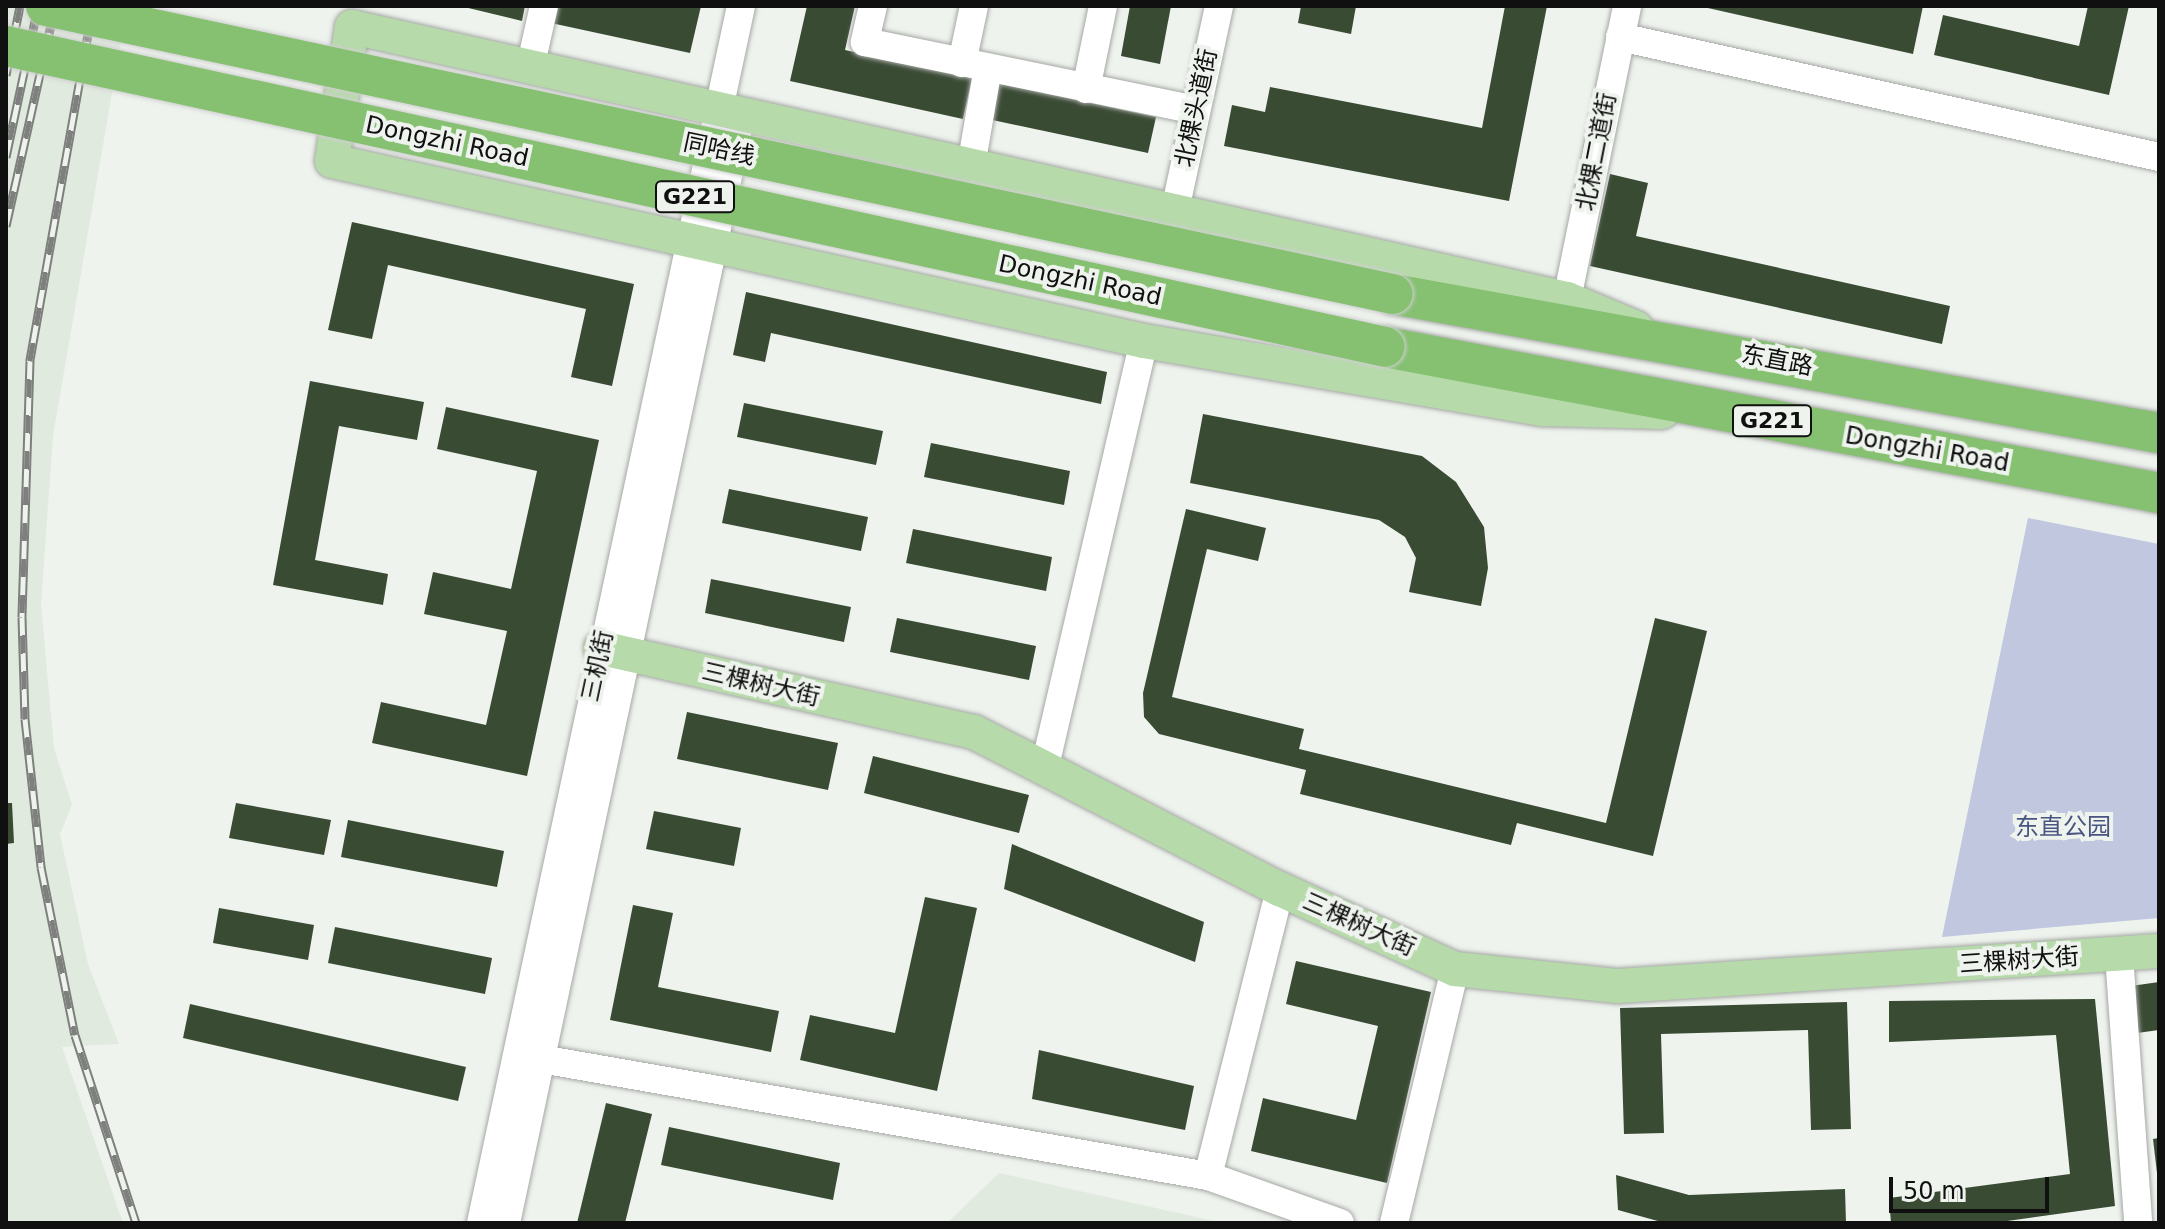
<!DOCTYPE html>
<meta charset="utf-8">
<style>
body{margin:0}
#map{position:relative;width:2165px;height:1229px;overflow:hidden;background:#eff3ee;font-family:"DejaVu Sans","Noto Sans SC",sans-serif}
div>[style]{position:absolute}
.built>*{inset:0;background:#e1eadf}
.green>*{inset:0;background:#c0c7de}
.building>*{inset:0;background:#3a4b34}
.roads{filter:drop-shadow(0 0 2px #a5a8a4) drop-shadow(0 0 2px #a5a8a4)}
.minor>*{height:28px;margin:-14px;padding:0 14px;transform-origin:14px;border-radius:14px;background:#fff}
.major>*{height:34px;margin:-17px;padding:0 17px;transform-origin:17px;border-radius:17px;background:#b6daaa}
.highway>*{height:40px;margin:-20px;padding:0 20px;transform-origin:20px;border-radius:20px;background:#85c171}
.rail>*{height:9px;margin-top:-4.5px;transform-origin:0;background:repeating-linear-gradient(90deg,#eff3ee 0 18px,#7e807d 0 36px);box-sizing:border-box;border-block:2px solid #7e807d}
.bridges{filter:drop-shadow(0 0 2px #cfcfcf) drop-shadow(0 0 2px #cfcfcf)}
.highway-bridge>*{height:40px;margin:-20px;padding:0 20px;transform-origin:20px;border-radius:20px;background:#85c171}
span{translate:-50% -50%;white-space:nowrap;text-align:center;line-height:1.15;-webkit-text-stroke:8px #eff3ee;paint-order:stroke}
.shield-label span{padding:2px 6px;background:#eff3ee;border:2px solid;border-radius:6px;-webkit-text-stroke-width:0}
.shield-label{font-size:22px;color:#0f100f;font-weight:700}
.street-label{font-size:24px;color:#0f100f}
.park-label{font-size:24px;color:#495581}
.frame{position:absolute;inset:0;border:8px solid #0f100f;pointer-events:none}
.scale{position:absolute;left:1889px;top:1177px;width:160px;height:36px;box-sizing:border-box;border:4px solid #0f100f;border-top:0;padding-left:10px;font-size:24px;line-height:28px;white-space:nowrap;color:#0f100f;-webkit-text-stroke:6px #eff3ee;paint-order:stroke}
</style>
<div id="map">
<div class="built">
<i style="clip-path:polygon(6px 6px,127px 6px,53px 436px,41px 604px,54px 748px,72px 805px,60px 834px,88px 964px,119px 1044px,62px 1047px,123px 1223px,6px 1223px)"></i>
<i style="clip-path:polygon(999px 1173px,1223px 1223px,947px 1223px)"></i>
</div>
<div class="green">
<i style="clip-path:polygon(2028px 518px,2159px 544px,2159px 918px,1942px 937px)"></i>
</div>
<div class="building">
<i style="clip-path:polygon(460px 6px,525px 6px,522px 21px)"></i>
<i style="clip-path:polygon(555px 6px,701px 6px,690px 53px,551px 23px)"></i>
<i style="clip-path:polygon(807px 6px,855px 6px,845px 50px,972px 78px,963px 119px,790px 81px)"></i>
<i style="clip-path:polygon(1130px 6px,1171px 6px,1160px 64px,1121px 56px)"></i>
<i style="clip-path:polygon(1301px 6px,1356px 6px,1351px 34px,1298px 23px)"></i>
<i style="clip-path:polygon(1505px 6px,1547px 6px,1509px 201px,1224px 146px,1232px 105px,1265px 112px,1270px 87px,1482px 128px)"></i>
<i style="clip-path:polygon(1699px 6px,1923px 6px,1913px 54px)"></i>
<i style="clip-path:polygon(2088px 6px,2129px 6px,2109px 95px,1934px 55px,1943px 15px,2079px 46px)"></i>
<i style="clip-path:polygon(991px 82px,1156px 117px,1148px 153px,983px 118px)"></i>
<i style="clip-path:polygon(1610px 174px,1648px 183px,1636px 236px,1950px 306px,1942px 344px,1590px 266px)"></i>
<i style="clip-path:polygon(352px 222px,634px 284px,612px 386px,571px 377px,586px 309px,388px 265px,372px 339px,328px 330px)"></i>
<i style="clip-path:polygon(746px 292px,1107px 372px,1101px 404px,771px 333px,765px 362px,733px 355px)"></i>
<i style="clip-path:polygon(310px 381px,424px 402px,417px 440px,339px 426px,315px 560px,388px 574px,383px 605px,273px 585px)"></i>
<i style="clip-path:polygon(744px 403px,883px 431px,876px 465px,737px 437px)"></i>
<i style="clip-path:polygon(446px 407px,599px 440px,527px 776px,372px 743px,381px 702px,486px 725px,507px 631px,424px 614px,433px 572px,511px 589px,537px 471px,437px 449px)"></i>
<i style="clip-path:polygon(1203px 414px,1422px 456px,1456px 482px,1484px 527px,1488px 568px,1481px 606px,1409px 592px,1416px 558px,1405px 537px,1379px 520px,1190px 483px)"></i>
<i style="clip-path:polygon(931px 443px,1070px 471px,1064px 505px,924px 477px)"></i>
<i style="clip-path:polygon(729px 489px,868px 517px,861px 551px,722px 523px)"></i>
<i style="clip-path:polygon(1186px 509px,1266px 528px,1258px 561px,1207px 549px,1172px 697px,1304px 729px,1299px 749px,1606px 823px,1655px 618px,1707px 631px,1653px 856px,1517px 823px,1511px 845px,1300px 794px,1306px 770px,1159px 734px,1144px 717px,1143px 693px)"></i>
<i style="clip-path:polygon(913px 529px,1052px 557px,1046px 591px,906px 563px)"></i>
<i style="clip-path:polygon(711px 579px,851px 607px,844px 642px,705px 613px)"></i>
<i style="clip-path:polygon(897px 618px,1036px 646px,1029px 680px,890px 652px)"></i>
<i style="clip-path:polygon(687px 712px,838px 743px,828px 790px,677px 759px)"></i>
<i style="clip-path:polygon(873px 756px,1029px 795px,1019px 833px,864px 793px)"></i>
<i style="clip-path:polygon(6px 803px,12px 803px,14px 843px,6px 844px)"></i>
<i style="clip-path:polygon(236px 803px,331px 820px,324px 855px,229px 838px)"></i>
<i style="clip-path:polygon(654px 811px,741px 828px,734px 866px,646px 849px)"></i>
<i style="clip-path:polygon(348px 820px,504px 851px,497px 887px,341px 857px)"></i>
<i style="clip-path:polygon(1012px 844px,1204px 922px,1195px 962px,1004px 889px)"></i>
<i style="clip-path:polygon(925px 897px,977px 908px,937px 1091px,800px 1060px,810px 1015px,895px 1033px)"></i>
<i style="clip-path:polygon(633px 905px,673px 913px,658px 987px,779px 1011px,771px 1052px,610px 1020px)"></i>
<i style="clip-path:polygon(219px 908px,314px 925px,308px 960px,213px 943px)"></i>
<i style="clip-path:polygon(335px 927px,492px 958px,485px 994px,328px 963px)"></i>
<i style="clip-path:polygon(1296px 961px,1431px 992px,1387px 1183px,1251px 1151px,1263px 1098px,1356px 1120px,1378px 1026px,1286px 1004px)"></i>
<i style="clip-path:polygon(2159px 982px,2159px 1030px,2137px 1033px,2131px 986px)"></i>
<i style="clip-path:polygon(2095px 999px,2115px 1206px,1993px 1223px,1891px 1223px,1889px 1198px,2070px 1174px,2056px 1035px,1889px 1042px,1889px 1001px)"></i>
<i style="clip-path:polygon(1847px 1002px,1851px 1129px,1811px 1130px,1808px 1030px,1661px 1034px,1664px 1133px,1624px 1134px,1620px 1008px)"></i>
<i style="clip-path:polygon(190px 1004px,466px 1067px,458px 1101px,183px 1038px)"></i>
<i style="clip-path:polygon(1039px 1050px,1194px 1086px,1185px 1130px,1032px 1099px)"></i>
<i style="clip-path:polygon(606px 1103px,652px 1114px,625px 1223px,577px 1223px)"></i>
<i style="clip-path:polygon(669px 1127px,840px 1163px,833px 1200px,661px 1165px)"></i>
<i style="clip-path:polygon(2159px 1138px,2159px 1172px,2157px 1173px,2153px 1139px)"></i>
<i style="clip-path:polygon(1616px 1175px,1689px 1195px,1845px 1189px,1846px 1223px,1665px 1223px,1618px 1210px)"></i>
</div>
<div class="roads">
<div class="minor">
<i style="left:873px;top:6px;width:37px;rotate:103deg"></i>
<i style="left:865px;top:42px;width:338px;rotate:11.6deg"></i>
<i style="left:1620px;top:37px;width:552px;rotate:12.55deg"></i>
<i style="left:962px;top:63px;width:58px;rotate:-78.1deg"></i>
<i style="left:530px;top:68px;width:64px;rotate:-77.3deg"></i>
<i style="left:1086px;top:89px;width:85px;rotate:-78.4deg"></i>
<i style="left:971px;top:166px;width:99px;rotate:-80.2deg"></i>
<i style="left:1175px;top:210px;width:209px;rotate:-77.8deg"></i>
<i style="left:1567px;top:299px;width:299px;rotate:-78.4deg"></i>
<i style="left:1045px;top:766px;width:436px;rotate:-76.9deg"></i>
<i style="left:2119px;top:955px;width:269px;rotate:85.9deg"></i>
<i style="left:524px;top:1056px;width:694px;rotate:9.95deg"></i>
<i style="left:1208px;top:1176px;width:140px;rotate:19.6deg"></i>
<i style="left:1208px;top:1176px;width:296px;rotate:-75.9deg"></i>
<i style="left:481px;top:1223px;width:1244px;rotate:-77.94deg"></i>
<i style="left:506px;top:1223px;width:1133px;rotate:-78.03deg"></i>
<i style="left:1394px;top:1223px;width:261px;rotate:-76.5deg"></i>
</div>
<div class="major">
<i style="left:1636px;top:328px;width:75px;rotate:-157.2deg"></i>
<i style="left:1567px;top:299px;width:1245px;rotate:-167.38deg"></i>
<i style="left:352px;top:27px;width:135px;rotate:98.5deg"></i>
<i style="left:332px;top:161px;width:832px;rotate:12.5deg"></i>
<i style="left:1144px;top:341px;width:405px;rotate:9.7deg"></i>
<i style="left:1543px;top:409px;width:119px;rotate:1.4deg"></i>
<i style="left:601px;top:648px;width:382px;rotate:12.7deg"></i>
<i style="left:974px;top:732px;width:344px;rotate:27.2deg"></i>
<i style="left:1280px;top:889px;width:192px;rotate:24.6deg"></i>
<i style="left:1455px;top:969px;width:164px;rotate:6deg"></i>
<i style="left:1618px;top:986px;width:542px;rotate:-3.7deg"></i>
</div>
<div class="highway">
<i style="left:1393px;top:294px;width:779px;rotate:10.29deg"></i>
<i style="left:1385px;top:347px;width:788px;rotate:10.68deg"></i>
</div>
</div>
<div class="rail">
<i style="left:93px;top:6px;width:361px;rotate:100.1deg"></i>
<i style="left:30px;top:361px;width:256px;rotate:91.8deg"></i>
<i style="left:22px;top:617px;width:102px;rotate:88.3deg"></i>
<i style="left:25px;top:719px;width:149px;rotate:83.8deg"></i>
<i style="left:41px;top:867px;width:171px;rotate:78.6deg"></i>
<i style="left:75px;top:1035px;width:198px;rotate:72deg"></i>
<i style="left:6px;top:75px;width:70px;rotate:-78.5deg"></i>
<i style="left:6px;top:157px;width:154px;rotate:-78deg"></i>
<i style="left:6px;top:226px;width:225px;rotate:-77.4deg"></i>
</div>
<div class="bridges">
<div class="highway-bridge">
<i style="left:46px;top:6px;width:1377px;rotate:12.07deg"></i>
<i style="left:6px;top:46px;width:1411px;rotate:12.31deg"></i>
</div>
</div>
<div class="shield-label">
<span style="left:695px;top:197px">G221</span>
<span style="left:1772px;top:421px">G221</span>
</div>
<div class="street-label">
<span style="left:1197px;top:108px;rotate:-78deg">北棵头道街</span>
<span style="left:447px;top:142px;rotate:12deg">Dongzhi Road</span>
<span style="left:719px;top:150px;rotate:12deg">同哈线</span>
<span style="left:1597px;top:152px;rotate:-79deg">北棵二道街</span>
<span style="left:1080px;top:281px;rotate:12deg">Dongzhi Road</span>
<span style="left:1777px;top:361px;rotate:11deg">东直路</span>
<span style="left:1927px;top:450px;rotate:10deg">Dongzhi Road</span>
<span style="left:598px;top:666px;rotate:-78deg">三机街</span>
<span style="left:761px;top:685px;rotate:13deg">三棵树大街</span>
<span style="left:1359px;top:925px;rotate:24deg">三棵树大街</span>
<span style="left:2019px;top:961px;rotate:-4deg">三棵树大街</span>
</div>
<div class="park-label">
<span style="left:2063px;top:828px">东直公园</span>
</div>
<div class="frame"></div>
<div class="scale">50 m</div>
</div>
